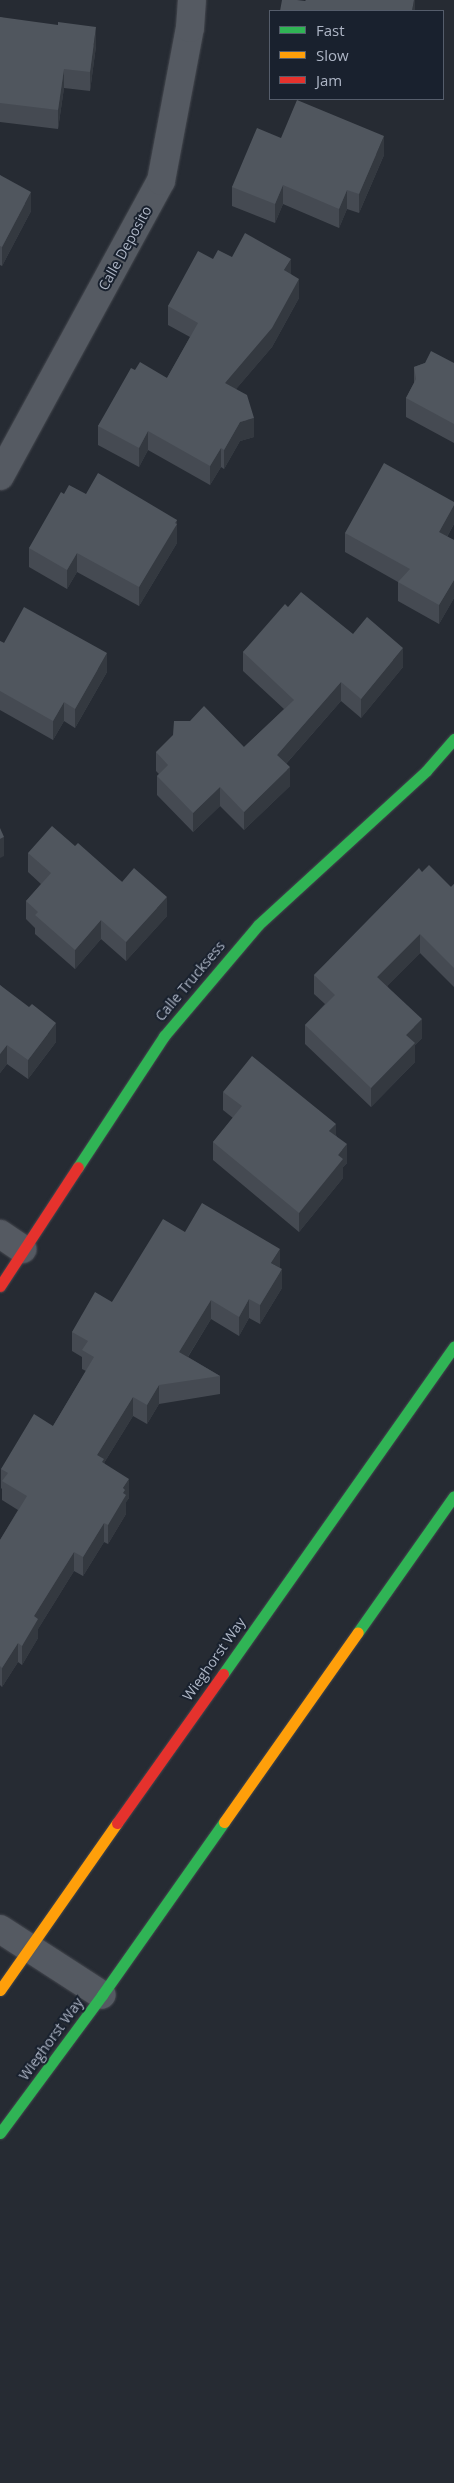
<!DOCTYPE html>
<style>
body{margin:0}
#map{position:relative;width:454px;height:2483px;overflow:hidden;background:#262b33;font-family:"Open Sans",sans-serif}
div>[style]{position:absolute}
.roads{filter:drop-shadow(0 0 1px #44474e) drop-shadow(0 0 1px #44474e)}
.street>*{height:28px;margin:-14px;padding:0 14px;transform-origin:14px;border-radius:14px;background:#555a62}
.fast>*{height:11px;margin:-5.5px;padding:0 5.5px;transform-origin:5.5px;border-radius:5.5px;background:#30b455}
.slow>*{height:11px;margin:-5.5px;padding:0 5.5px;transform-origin:5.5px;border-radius:5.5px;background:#ff9f0a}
.jam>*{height:11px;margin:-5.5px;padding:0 5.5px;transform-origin:5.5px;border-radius:5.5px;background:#e5322d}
.wall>*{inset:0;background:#454a52}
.shaded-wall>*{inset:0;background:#343940}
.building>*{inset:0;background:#50565e}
span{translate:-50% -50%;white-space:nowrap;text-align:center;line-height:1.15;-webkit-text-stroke:4px #19212e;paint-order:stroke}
.street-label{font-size:14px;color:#aeb6c6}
.legend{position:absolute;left:269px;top:10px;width:175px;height:90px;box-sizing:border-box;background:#19212e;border:1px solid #555d6b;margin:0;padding:6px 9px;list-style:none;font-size:15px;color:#aeb6c6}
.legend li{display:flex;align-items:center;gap:10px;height:25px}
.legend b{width:25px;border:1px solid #555d6b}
</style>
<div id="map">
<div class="roads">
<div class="street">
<i style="left:0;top:476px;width:336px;rotate:-61.4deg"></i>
<i style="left:161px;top:181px;width:156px;rotate:-79.3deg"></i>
<i style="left:190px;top:28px;width:28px;rotate:-86deg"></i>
<i style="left:0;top:1234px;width:27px;rotate:34deg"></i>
<i style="left:0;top:1929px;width:121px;rotate:32.9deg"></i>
</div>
<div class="fast">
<i style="left:78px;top:1167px;width:157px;rotate:-56.7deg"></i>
<i style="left:164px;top:1036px;width:145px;rotate:-49.7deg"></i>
<i style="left:258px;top:925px;width:228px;rotate:-42.5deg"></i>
<i style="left:426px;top:771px;width:43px;rotate:-48.8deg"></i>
<i style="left:358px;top:1632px;width:166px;rotate:-54.8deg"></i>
<i style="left:223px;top:1674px;width:401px;rotate:-54.8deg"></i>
<i style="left:0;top:2133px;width:172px;rotate:-53.5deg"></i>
<i style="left:102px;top:1995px;width:212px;rotate:-54.8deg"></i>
</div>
<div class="slow">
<i style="left:224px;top:1822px;width:232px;rotate:-54.8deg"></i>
<i style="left:0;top:1990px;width:204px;rotate:-55deg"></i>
</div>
<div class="jam">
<i style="left:0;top:1286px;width:142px;rotate:-56.8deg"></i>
<i style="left:117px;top:1823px;width:183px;rotate:-54.6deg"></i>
</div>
</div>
<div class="wall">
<i style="clip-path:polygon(0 17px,96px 46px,90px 91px,64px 88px,58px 129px,0 122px)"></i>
<i style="clip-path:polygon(281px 138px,384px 155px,359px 213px,347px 209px,339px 228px,283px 204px,275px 223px,232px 206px,232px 187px)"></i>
<i style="clip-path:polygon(0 175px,31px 211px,2px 266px,0 265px)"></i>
<i style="clip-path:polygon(232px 257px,291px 274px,299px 298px,272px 347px,236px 389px,254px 437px,240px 441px,224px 469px,221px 467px,210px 485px,148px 450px,139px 467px,98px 445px,98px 426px,135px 370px,167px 378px,190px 337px,168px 325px,168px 306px,213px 259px)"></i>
<i style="clip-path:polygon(425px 363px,454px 363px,454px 443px,406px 417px,406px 398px,414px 383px,414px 367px)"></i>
<i style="clip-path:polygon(86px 494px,177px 520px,177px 543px,139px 606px,77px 572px,67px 589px,29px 567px,29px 548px)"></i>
<i style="clip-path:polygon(454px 502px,454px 524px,447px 537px,454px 540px,454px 598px,439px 624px,398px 601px,398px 582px,345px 552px,345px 533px)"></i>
<i style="clip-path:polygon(288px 607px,353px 634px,403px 667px,361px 718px,341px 701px,286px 764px,290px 786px,244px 830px,220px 806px,193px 832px,157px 795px,157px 776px,159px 774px,156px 771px,156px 752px,244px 747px,284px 709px,243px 671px,243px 652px)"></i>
<i style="clip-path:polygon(0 641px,4px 643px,107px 672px,75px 728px,64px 721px,53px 740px,0 710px)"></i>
<i style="clip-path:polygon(75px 846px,167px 916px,126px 961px,101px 939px,75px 969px,35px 934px,35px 928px,26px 919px,26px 901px,41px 884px,28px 872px,28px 853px)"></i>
<i style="clip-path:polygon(422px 872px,451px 887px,454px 884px,454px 987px,420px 953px,387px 986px,422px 1038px,415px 1045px,415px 1062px,371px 1107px,305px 1044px,305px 1025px,325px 1004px,314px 994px,314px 975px)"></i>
<i style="clip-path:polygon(0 985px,56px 1042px,28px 1079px,7px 1064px,0 1073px)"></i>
<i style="clip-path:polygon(223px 1092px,336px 1135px,347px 1163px,343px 1167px,343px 1178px,299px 1232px,213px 1160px,213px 1142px,233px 1118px,223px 1110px)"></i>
<i style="clip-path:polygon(185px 1232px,280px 1268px,282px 1288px,260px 1324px,249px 1318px,239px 1336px,211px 1319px,188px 1357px,220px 1376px,220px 1394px,159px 1404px,147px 1424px,133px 1416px,104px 1463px,129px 1498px,126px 1502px,126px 1514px,108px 1544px,104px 1542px,83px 1576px,74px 1571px,38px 1629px,38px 1638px,22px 1665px,18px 1662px,2px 1687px,0 1685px,0 1540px,18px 1510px,2px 1500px,2px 1489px,1px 1488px,1px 1469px,53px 1426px,86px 1371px,82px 1369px,82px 1357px,72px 1351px,72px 1332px,112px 1302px)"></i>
</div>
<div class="shaded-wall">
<i style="clip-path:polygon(414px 0,415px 0,415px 11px,412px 11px)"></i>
<i style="clip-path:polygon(96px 27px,96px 46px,90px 91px,90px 72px)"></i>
<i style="clip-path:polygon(64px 69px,64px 88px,58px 129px,58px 110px)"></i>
<i style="clip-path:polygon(384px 136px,384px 155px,359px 213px,359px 194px)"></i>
<i style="clip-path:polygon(283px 185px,283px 204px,275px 223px,275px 204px)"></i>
<i style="clip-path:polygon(347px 190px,347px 209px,339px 228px,339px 209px)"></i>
<i style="clip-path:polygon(31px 192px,31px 211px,2px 266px,2px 247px)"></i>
<i style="clip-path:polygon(291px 259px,291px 278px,284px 270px)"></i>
<i style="clip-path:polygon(299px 279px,299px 298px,272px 347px,225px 402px,225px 383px)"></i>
<i style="clip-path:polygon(254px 418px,254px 437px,240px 441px,224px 469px,224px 450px,240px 422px)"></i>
<i style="clip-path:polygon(148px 431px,148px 450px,139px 467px,139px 448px)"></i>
<i style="clip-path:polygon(221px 448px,221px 467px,210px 485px,210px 466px)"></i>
<i style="clip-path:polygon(454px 505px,454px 524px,439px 551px,439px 532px)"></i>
<i style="clip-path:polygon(177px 520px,177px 543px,139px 606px,139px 587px)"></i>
<i style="clip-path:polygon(77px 553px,77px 572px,67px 589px,67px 570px)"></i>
<i style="clip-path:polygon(454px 580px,454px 598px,439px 624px,439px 605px)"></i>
<i style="clip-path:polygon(403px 648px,403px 667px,361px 718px,361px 699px)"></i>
<i style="clip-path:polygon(107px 653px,107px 672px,75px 728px,75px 709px)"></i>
<i style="clip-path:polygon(341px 682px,341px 701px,277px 774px,277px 755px)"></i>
<i style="clip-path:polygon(64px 702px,64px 721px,53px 740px,53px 721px)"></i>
<i style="clip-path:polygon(290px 767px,290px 786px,244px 830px,244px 812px)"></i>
<i style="clip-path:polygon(220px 787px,220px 806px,193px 832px,193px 813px)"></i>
<i style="clip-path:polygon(4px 837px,4px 856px,0 858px,0 839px)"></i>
<i style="clip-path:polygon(167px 897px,167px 916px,126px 961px,126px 942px)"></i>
<i style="clip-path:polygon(101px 920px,101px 939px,75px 969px,75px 950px)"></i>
<i style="clip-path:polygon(420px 934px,420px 953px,377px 996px,377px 977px)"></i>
<i style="clip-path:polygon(422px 1019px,422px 1038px,415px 1045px,415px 1062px,371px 1107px,371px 1088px,406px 1035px)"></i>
<i style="clip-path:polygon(56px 1023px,56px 1042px,28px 1079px,28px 1060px)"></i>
<i style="clip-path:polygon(7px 1045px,7px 1064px,0 1073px,0 1054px)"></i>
<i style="clip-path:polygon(336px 1124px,336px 1143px,329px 1131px)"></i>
<i style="clip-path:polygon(347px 1144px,347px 1163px,343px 1167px,343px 1178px,299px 1232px,299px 1213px,338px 1155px)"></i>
<i style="clip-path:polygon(280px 1249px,280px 1268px,271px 1263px)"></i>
<i style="clip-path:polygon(282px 1269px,282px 1288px,260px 1324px,260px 1305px)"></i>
<i style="clip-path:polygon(249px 1299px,249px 1318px,239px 1336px,239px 1317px)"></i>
<i style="clip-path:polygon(211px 1300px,211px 1319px,179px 1371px,179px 1352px)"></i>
<i style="clip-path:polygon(159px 1385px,159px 1404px,147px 1424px,147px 1405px)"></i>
<i style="clip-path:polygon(133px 1397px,133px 1416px,104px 1463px,104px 1478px,97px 1455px)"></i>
<i style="clip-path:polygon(129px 1479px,129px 1498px,126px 1502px,126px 1514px,108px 1544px,108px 1525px,123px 1488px)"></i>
<i style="clip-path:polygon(104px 1523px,104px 1542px,83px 1576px,83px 1557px)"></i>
<i style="clip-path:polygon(74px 1552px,74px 1571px,38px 1629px,38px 1638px,22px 1665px,22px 1646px,34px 1616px)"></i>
<i style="clip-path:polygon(18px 1643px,18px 1662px,2px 1687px,2px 1668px)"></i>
</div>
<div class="building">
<i style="clip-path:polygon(282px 0,297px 0,305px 1px,306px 0,414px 0,412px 11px,280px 11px)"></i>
<i style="clip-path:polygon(0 17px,58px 25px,58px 22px,96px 27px,90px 72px,64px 69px,58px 110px,0 103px)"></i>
<i style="clip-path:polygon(297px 100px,384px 136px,359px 194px,347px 190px,339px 209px,283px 185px,275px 204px,232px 187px,257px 128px,281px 138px)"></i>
<i style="clip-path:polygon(0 175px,31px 192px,2px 247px,0 246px)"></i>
<i style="clip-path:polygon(245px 233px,291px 259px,284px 270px,299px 279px,272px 328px,225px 383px,247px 395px,254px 418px,240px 422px,224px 450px,221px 448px,210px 466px,148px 431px,139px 448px,98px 426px,131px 368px,135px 370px,140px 362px,167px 378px,198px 323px,168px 306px,198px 251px,213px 259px,218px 250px,232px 257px)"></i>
<i style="clip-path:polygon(431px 351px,454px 363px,454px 424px,406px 398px,416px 379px,414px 367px,425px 363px)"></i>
<i style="clip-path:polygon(384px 463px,454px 502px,454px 505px,439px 532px,454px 540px,454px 580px,439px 605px,398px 582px,410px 569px,345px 533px)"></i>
<i style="clip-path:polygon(98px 473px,177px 520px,175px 523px,177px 524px,139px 587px,77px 553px,67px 570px,29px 548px,61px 492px,64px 494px,69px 485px,86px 494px)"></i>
<i style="clip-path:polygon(301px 592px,353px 634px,367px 617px,403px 648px,361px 699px,341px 682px,277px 755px,290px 767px,244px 812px,220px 787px,193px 813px,157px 776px,168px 765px,156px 752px,173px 735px,174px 721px,190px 721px,204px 706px,244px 747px,294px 700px,243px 652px,285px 604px,288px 607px)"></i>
<i style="clip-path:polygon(24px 607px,107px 653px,75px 709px,64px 702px,53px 721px,0 691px,0 641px,4px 643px)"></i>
<i style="clip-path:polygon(52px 826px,75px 846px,78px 843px,122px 882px,134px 868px,167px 897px,126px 942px,101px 920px,75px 950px,35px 915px,38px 912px,26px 901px,51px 873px,28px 853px)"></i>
<i style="clip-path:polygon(0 828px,4px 837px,0 839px)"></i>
<i style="clip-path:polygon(429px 865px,451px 887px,454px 884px,454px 968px,420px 934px,377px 977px,422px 1019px,406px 1035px,415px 1043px,371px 1088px,305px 1025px,335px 995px,314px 975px,419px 868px,422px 872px)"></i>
<i style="clip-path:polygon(0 985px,29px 1007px,32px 1004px,56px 1023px,28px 1060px,7px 1045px,0 1054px)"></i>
<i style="clip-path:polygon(252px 1056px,336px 1124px,329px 1131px,347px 1144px,338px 1155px,343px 1159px,299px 1213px,213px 1142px,242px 1106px,223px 1092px)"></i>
<i style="clip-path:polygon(202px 1203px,280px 1249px,271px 1263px,282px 1269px,260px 1305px,249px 1299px,239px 1317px,211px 1300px,179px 1352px,220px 1376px,159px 1385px,147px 1405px,133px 1397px,97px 1455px,104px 1459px,102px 1462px,129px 1479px,123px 1488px,125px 1490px,123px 1493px,126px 1495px,108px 1525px,104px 1523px,83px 1557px,74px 1552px,34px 1616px,38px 1619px,22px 1646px,18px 1643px,2px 1668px,0 1666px,0 1540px,27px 1496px,2px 1481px,8px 1473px,1px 1469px,34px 1414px,53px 1426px,94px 1357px,82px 1350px,88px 1341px,72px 1332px,95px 1292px,112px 1302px,163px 1219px,185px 1232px)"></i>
</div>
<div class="street-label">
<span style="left:125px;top:248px;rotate:-61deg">Calle Deposito</span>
<span style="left:190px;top:981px;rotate:-50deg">Calle Trucksess</span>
<span style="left:214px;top:1659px;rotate:-55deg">Wieghorst Way</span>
<span style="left:51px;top:2039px;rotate:-54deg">Wieghorst Way</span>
</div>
<ul class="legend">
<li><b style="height:6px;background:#30b455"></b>Fast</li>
<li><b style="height:6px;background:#ff9f0a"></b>Slow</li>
<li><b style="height:6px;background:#e5322d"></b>Jam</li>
</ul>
</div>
